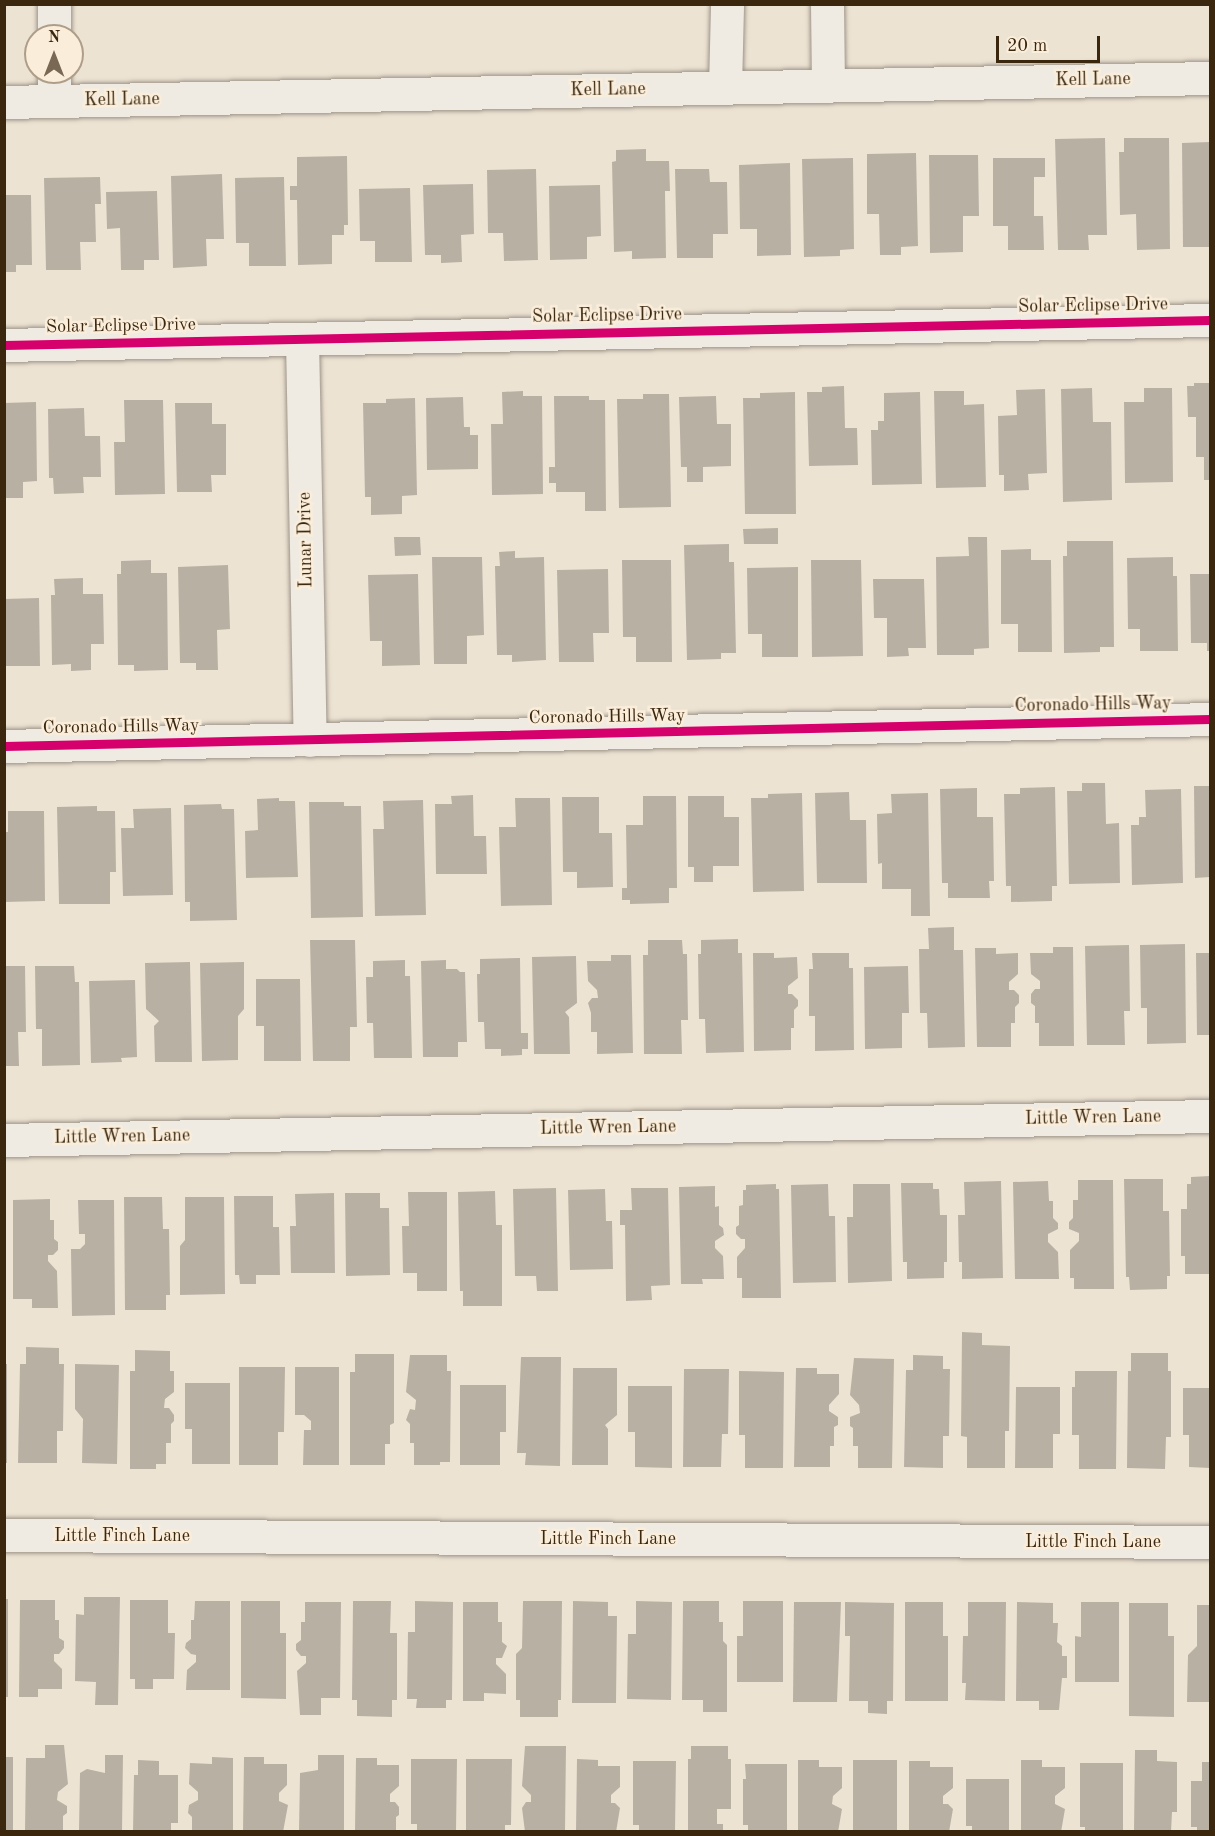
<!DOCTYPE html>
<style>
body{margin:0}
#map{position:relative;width:1215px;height:1836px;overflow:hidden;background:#ede3d3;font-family:"Old Standard TT",serif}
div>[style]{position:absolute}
.building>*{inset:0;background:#b9b0a4}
.roads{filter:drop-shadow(0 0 2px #9d9488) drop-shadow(0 0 2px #9d9488)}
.minor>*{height:33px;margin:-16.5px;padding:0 16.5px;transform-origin:16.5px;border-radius:16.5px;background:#f0ebe2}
.cycleway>*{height:9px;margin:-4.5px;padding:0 4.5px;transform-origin:4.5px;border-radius:4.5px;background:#d6006c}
span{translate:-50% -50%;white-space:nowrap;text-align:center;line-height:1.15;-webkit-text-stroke:5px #faeedb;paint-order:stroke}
.street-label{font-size:18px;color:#3b260e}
.frame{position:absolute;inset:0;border:6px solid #3b260e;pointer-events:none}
.north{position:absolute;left:24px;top:24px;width:60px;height:60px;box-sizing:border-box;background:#faeedb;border:2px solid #ae9e89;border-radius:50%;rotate:0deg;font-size:16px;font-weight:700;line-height:24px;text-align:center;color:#3b260e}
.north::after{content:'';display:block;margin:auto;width:21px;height:27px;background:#796853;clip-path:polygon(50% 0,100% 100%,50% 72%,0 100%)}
.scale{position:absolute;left:996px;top:36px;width:104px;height:27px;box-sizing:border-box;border:3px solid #3b260e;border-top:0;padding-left:8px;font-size:18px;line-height:21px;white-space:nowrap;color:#3b260e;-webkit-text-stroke:4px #faeedb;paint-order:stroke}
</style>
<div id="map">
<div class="building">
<i style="clip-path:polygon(1105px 138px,1107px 235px,1088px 235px,1089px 250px,1058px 250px,1055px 139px)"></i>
<i style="clip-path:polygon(1124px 138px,1169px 138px,1170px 249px,1137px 250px,1136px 214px,1120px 215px,1119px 152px,1124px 152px)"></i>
<i style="clip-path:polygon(1210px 142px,1210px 247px,1183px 247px,1182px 143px)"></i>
<i style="clip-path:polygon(646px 149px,646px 161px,669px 161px,670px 191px,665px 191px,666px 258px,632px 259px,632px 251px,614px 252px,612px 162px,616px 161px,616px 150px)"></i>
<i style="clip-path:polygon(916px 153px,918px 246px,901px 247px,901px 255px,880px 255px,879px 214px,867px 214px,867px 154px)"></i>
<i style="clip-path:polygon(929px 155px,978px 155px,979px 216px,963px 216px,963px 252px,930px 253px)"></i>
<i style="clip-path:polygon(347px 156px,348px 225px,344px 225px,344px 235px,332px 235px,332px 264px,298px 265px,297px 200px,290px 200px,290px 186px,297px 186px,297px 157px)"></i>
<i style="clip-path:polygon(853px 158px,854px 249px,840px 250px,840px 256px,804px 257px,802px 159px)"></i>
<i style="clip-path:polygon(993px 158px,1045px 158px,1045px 177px,1034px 177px,1034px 216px,1043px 216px,1044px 250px,1008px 250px,1008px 226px,993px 226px)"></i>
<i style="clip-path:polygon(790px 163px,791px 255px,757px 256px,757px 229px,740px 229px,739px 165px)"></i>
<i style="clip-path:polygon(536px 169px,538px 260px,504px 261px,503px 233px,488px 233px,487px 170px)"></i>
<i style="clip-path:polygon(675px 169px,709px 169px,710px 182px,727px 182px,728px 234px,713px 234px,713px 258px,677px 258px)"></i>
<i style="clip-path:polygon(222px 174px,224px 239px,206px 239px,207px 266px,173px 268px,171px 176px)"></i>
<i style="clip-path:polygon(100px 177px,101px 204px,95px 204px,96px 242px,80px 242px,81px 270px,46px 270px,44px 178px)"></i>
<i style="clip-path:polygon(284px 177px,286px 266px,249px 266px,249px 243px,236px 243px,235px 178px)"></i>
<i style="clip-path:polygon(473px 184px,474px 234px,461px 235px,462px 262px,441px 263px,441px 255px,425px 255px,423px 185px)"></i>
<i style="clip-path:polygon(600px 185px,601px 236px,587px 237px,587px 259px,550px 260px,549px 186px)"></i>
<i style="clip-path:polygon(410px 188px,412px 262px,375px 262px,375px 241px,360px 241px,359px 189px)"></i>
<i style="clip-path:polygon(157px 191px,159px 260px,144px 260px,144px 270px,121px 270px,120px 228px,107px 229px,106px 192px)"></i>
<i style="clip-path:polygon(4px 195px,31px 195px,32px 265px,16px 265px,16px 272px,4px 272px)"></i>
<i style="clip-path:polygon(1194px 383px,1210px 383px,1210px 480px,1204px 480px,1204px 457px,1196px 457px,1196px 417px,1188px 417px,1187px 386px,1194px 386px)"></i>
<i style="clip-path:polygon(844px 386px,845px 428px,857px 428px,858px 465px,809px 466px,807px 392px,822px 392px,822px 387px)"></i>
<i style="clip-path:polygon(1092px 388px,1093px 422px,1111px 422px,1112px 500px,1063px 502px,1061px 389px)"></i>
<i style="clip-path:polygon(1144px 388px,1172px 388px,1173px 482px,1125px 483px,1124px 402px,1144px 402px)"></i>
<i style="clip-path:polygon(1045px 389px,1047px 473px,1028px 474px,1029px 490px,1004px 491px,1004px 475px,999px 475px,998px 416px,1017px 415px,1016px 390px)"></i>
<i style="clip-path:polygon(523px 391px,523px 396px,542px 396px,543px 494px,492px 495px,491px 424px,503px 424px,502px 392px)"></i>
<i style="clip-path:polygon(934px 391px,964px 391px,964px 405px,984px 404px,986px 487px,936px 488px)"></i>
<i style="clip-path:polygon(795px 392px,796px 514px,745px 514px,743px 398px,760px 398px,760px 393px)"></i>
<i style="clip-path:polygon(920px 392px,922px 484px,872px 485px,871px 430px,878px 430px,878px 421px,884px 421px,884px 393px)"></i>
<i style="clip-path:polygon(643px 394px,669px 394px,671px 507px,619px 508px,617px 399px,643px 399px)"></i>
<i style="clip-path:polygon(554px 396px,589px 396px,589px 400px,605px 400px,606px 511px,585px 511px,585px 492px,556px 492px,556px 483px,549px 483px,549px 467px,555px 467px)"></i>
<i style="clip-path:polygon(716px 396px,717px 424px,731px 424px,731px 466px,703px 467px,703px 482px,687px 482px,687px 467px,681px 467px,679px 397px)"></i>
<i style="clip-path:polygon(463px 397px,464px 427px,470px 427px,470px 435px,478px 435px,478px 469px,427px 470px,426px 398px)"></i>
<i style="clip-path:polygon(415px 398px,417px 495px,402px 496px,402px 514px,371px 515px,371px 497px,365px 497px,363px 403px,386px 403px,386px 399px)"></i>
<i style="clip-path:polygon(124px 400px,163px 400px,165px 494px,115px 495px,114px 442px,125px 442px)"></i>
<i style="clip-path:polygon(36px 402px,37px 481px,23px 482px,23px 498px,4px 498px,4px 403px)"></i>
<i style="clip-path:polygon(175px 403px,212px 403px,212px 424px,226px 424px,226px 475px,211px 475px,212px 492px,177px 492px)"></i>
<i style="clip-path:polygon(84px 408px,85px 436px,100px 436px,101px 477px,83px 477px,84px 493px,54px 494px,53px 478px,49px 478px,48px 409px)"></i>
<i style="clip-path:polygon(778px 528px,778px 544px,744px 544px,743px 529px)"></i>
<i style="clip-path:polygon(394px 537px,420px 537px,421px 555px,395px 556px)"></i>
<i style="clip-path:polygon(968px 537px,987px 537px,989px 648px,974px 649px,974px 655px,937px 655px,936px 557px,969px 556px)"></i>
<i style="clip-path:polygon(1067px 541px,1113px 541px,1114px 647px,1100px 647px,1100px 652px,1064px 653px,1063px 556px,1067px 556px)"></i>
<i style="clip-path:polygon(729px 544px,729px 562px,734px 562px,736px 653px,721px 653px,721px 659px,687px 660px,684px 545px)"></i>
<i style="clip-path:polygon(1031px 549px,1031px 560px,1051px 560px,1052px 652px,1018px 652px,1018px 624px,1001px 624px,1001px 550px)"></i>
<i style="clip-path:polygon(515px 551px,515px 558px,544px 557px,546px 660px,512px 662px,512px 655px,497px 655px,495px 566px,500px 566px,499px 552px)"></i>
<i style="clip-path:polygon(432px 557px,482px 557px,484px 635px,467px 636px,467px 664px,434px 664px)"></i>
<i style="clip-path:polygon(1173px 557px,1173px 576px,1177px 576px,1178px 651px,1140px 651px,1140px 629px,1128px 629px,1127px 558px)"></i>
<i style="clip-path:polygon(151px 560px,151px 573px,167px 573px,168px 670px,134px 671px,134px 665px,118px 665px,117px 574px,121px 574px,121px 561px)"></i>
<i style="clip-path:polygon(622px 560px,671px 560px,672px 662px,636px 662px,636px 637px,623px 637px)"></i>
<i style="clip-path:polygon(811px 560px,861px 560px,863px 656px,812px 657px)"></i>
<i style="clip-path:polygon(228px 565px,230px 629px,217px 630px,218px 670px,196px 670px,196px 663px,180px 663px,178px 567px)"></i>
<i style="clip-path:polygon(798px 567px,798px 657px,762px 657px,762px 634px,748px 634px,747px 568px)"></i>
<i style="clip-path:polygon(608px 569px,609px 633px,593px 633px,594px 662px,559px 662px,557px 570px)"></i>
<i style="clip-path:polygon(418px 574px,420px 665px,382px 666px,382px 641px,370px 641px,368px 575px)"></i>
<i style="clip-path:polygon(1190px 574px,1210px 574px,1210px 651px,1207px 651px,1207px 643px,1191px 643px)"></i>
<i style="clip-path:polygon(83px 578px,83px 594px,103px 594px,104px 644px,91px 644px,91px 670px,71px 671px,71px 664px,52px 665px,51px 595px,55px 595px,54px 579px)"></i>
<i style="clip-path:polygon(873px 579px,924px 579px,926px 648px,908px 648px,909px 656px,887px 657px,887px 618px,874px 618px)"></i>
<i style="clip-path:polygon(39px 598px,40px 666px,4px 666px,4px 599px)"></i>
<i style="clip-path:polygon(1082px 783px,1105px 783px,1106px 824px,1119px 823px,1120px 883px,1069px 884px,1067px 791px,1082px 791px)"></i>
<i style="clip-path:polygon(1194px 786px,1210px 786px,1210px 877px,1195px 878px)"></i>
<i style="clip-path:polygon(1055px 787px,1057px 886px,1052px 886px,1052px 901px,1011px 902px,1011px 886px,1006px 886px,1004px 794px,1020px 794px,1020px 788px)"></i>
<i style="clip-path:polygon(977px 788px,977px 817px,993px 817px,994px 881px,989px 881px,990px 898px,948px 898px,948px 883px,942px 883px,940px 789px)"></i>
<i style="clip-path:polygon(1181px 789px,1183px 883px,1132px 885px,1131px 825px,1139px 825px,1139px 817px,1146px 817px,1145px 790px)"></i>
<i style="clip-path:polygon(849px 792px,850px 820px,866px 820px,867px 883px,817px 883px,815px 793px)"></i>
<i style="clip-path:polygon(802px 793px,804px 891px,753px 892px,751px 798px,768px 798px,768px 794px)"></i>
<i style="clip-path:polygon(928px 793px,930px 916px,911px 916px,911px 889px,882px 889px,882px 863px,878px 864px,877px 814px,892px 813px,891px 794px)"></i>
<i style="clip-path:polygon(473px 795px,474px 836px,486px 836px,487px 874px,436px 874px,435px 804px,452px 804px,451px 796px)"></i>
<i style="clip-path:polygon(643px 796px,676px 796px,677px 888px,669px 888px,669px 903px,630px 904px,630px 900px,622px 900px,622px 888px,627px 888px,626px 825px,643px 825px)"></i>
<i style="clip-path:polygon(688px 796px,724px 796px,724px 817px,739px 817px,739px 866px,713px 866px,713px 882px,694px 882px,694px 867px,688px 867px)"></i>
<i style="clip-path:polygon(562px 797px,599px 797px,599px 833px,612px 833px,613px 887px,577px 888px,577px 872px,563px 872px)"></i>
<i style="clip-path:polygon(279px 798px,279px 801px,295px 801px,298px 877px,246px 878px,245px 831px,258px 830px,257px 799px)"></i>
<i style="clip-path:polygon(515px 798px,550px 798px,552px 905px,501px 906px,499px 827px,516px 827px)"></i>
<i style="clip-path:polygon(423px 800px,426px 915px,375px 916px,373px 829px,384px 829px,383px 801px)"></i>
<i style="clip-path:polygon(309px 802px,344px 802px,344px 806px,361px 806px,363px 917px,311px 918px)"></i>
<i style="clip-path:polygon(221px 804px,222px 809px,234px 809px,237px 920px,190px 921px,190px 902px,185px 902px,184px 805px)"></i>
<i style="clip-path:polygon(97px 806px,97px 811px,115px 811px,116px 872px,110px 872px,110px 904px,59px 904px,57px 807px)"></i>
<i style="clip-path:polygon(171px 808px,173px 895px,123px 896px,121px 828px,134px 828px,133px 809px)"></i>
<i style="clip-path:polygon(8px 811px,44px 811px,45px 901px,4px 902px,4px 832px,8px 832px)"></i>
<i style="clip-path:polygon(954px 927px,954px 950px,963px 950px,965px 1047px,928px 1048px,927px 1013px,920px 1013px,919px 949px,929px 949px,928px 928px)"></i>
<i style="clip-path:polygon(738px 939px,738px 953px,742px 953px,744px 1052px,706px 1053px,705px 1019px,699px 1019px,698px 954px,701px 954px,701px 940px)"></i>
<i style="clip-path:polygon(310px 940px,355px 940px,357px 1027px,350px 1027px,350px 1061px,313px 1061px)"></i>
<i style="clip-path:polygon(648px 940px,682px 940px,683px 954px,687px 954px,688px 1020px,681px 1020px,682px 1054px,644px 1054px,643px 955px,648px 955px)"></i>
<i style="clip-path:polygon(1185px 944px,1186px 1043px,1147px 1044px,1147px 1008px,1141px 1008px,1140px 945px)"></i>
<i style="clip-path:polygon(1129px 945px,1130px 1011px,1124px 1011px,1125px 1045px,1087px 1045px,1085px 946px)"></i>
<i style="clip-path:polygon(1053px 947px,1073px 947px,1074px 1046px,1039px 1046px,1039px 1023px,1035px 1023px,1035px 1006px,1031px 1003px,1031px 994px,1035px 989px,1040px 989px,1040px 981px,1031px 974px,1030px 953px,1053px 953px)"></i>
<i style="clip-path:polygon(975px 948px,996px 948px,996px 954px,1018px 953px,1018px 974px,1009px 982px,1009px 990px,1014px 990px,1019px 995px,1019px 1003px,1015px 1007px,1015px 1023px,1011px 1023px,1011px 1047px,977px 1047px)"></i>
<i style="clip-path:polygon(753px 953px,774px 953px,774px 958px,797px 957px,798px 978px,788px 986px,788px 994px,792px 994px,798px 1000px,798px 1006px,794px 1010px,794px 1028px,791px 1028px,791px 1050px,754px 1051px)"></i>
<i style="clip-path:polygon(812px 953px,849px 953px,849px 968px,853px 968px,854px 1050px,815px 1051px,815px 1016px,809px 1016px,809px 969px,813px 969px)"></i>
<i style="clip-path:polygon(1196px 953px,1210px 953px,1210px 1035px,1197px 1035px)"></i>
<i style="clip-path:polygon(611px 955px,631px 955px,633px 1053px,597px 1054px,597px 1032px,591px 1032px,591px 1013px,588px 1003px,592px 998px,598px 998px,597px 990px,588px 981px,587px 961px,611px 961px)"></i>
<i style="clip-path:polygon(576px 956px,577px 1003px,565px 1012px,569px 1017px,570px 1054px,534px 1054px,532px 957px)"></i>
<i style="clip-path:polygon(520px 958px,521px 1033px,528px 1033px,528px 1049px,522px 1049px,522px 1055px,501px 1056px,501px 1049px,485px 1049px,484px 1022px,478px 1022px,477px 974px,480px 974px,480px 959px)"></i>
<i style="clip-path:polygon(405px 960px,405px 976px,410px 976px,412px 1058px,374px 1058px,373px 1023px,367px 1023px,366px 977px,373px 977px,373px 961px)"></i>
<i style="clip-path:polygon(446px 960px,446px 969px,457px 969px,460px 972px,465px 972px,467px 1042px,458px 1042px,458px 1057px,423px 1057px,421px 961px)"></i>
<i style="clip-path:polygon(190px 962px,192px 1062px,155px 1062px,154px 1026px,159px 1021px,146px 1009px,145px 963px)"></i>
<i style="clip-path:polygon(244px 962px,244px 1009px,238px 1016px,238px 1060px,202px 1061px,200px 963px)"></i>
<i style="clip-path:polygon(4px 966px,25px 966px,26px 1032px,18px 1032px,19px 1066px,4px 1066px)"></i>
<i style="clip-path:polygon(35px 966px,74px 966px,75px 982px,79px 982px,80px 1065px,42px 1066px,42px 1029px,36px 1029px)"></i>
<i style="clip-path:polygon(908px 966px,909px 1013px,902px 1013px,902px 1048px,865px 1049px,864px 967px)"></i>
<i style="clip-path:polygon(256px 979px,300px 979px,301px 1061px,264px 1061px,264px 1026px,256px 1026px)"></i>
<i style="clip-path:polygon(135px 980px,137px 1057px,121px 1058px,122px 1062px,91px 1063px,89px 981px)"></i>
<i style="clip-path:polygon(1210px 1176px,1210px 1274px,1185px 1274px,1185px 1256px,1181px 1256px,1181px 1209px,1187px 1209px,1187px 1184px,1191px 1184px,1191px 1177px)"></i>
<i style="clip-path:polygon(1124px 1179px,1163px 1179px,1163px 1211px,1169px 1211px,1170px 1276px,1167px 1276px,1167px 1289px,1130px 1290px,1129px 1277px,1126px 1277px)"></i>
<i style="clip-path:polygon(1078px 1180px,1113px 1180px,1114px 1289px,1074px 1289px,1074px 1278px,1070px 1278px,1070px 1250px,1079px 1241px,1079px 1233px,1069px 1229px,1069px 1222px,1073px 1218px,1073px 1200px,1078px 1200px)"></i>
<i style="clip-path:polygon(1001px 1181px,1003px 1278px,962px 1279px,962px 1262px,959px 1262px,958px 1215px,965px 1215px,964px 1182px)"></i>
<i style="clip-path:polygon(1048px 1181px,1049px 1201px,1053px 1201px,1053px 1218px,1058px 1223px,1058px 1229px,1048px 1234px,1048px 1242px,1058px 1252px,1059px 1279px,1015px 1279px,1013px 1182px)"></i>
<i style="clip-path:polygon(901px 1183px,933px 1183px,933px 1189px,939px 1189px,940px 1215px,947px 1215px,947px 1262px,944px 1262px,944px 1278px,907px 1279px,907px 1262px,903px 1262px)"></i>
<i style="clip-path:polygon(776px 1184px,776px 1189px,779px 1189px,781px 1298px,742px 1298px,742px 1278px,737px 1278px,737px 1257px,745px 1248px,745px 1239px,741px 1239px,736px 1234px,736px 1227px,739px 1225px,739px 1206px,743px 1205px,743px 1190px,746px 1190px,746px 1185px)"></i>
<i style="clip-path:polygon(828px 1184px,829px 1216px,835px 1216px,836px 1282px,793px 1283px,791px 1185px)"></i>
<i style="clip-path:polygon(853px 1184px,890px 1184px,892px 1281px,848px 1283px,847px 1217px,853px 1217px)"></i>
<i style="clip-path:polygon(715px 1186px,715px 1207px,719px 1206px,719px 1225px,723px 1228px,724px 1235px,715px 1241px,715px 1248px,723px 1256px,724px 1279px,702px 1279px,703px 1284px,681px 1284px,679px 1187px)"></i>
<i style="clip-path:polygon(556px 1188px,558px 1291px,537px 1291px,536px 1276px,515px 1276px,513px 1189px)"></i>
<i style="clip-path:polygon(631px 1188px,668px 1188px,670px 1285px,651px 1286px,652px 1300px,626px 1301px,625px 1225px,620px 1225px,620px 1210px,632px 1210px)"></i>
<i style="clip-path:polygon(605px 1189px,606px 1221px,612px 1221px,613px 1269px,570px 1270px,568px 1190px)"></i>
<i style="clip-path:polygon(495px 1191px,496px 1225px,502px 1225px,502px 1306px,463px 1306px,463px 1291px,460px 1291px,458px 1192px)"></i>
<i style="clip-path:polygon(408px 1192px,447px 1192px,447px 1291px,417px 1291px,417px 1273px,403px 1273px,402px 1226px,409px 1226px)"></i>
<i style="clip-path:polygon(334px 1193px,335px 1273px,291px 1273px,290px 1226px,296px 1226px,295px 1194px)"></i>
<i style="clip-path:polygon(345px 1193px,380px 1193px,380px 1208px,389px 1208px,390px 1275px,346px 1276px)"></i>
<i style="clip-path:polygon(234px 1196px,273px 1196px,273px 1227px,279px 1227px,280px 1275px,256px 1275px,256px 1284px,240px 1284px,239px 1275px,235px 1275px)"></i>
<i style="clip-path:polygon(124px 1197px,162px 1197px,163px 1229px,169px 1229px,170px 1295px,166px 1295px,166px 1310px,125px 1310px)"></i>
<i style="clip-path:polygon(185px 1197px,224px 1197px,225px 1294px,180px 1295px,180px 1246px,185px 1240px)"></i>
<i style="clip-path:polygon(50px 1199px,50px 1220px,54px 1220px,54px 1239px,58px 1242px,58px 1250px,53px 1255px,48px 1255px,48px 1261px,57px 1271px,58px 1308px,32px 1308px,32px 1299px,13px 1299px,13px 1200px)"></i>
<i style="clip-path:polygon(78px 1200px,114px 1200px,115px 1315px,72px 1316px,71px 1249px,80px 1249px,85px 1244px,85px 1234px,79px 1234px)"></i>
<i style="clip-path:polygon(962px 1332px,982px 1333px,982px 1345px,1010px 1346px,1009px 1431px,1005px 1431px,1005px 1468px,967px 1468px,967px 1437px,961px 1436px)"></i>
<i style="clip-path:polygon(26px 1347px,59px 1348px,59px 1364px,64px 1364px,63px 1431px,57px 1431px,57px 1463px,18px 1463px,20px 1364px,26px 1364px)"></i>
<i style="clip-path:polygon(135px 1350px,170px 1351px,170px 1371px,174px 1371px,174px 1392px,165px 1399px,164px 1408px,169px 1408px,174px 1415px,174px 1421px,171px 1424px,171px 1443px,166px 1443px,166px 1464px,156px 1464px,156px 1469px,130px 1469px,130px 1371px,135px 1371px)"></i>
<i style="clip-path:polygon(1131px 1353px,1168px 1353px,1168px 1371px,1171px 1371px,1171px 1437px,1166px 1437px,1165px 1469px,1127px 1468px,1128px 1371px,1131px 1371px)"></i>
<i style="clip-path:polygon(355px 1354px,394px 1354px,394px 1423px,390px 1425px,390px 1444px,385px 1444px,385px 1465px,350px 1465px,350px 1372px,355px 1372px)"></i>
<i style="clip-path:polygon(410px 1355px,447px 1355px,447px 1371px,451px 1371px,450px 1462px,440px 1462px,440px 1465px,414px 1465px,414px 1443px,410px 1443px,410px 1424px,406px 1420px,410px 1409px,415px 1410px,416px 1400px,406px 1392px)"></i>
<i style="clip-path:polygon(913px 1355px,943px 1356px,943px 1369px,950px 1369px,949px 1436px,943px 1436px,943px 1468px,904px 1467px,906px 1370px,913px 1370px)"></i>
<i style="clip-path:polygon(521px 1357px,561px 1357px,560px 1466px,525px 1465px,526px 1453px,517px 1453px)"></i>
<i style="clip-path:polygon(854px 1358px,894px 1359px,892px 1468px,858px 1468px,858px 1446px,853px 1446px,853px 1428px,850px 1426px,850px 1417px,860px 1413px,859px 1405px,850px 1395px)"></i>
<i style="clip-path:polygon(4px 1364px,7px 1364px,7px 1463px,4px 1463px)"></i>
<i style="clip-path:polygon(75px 1364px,119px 1365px,117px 1464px,82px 1463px,83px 1419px,75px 1409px)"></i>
<i style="clip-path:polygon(239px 1367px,285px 1367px,284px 1432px,278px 1432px,278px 1465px,239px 1465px)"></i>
<i style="clip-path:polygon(295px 1367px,339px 1367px,339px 1465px,303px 1465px,304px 1430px,311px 1430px,311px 1421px,304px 1415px,295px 1415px)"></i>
<i style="clip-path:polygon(573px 1368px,617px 1368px,617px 1415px,605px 1425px,608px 1429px,608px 1465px,572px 1465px)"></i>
<i style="clip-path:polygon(796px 1368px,817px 1368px,817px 1374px,839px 1374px,839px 1394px,829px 1405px,829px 1411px,838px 1417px,838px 1425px,834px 1427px,834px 1446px,830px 1446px,830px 1467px,794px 1467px)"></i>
<i style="clip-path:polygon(684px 1369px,729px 1369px,728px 1434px,722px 1434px,721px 1467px,683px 1467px)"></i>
<i style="clip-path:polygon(739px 1371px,784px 1372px,783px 1468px,745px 1468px,745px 1435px,739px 1435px)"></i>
<i style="clip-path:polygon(1075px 1371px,1117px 1371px,1116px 1469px,1079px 1469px,1079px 1435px,1072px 1435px,1072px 1387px,1075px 1387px)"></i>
<i style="clip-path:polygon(185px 1383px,230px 1383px,230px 1464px,192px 1464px,192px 1429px,185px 1429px)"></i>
<i style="clip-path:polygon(460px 1385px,506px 1385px,506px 1432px,500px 1432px,500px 1465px,460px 1465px)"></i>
<i style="clip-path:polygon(628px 1386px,672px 1386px,672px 1468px,635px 1467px,635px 1432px,628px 1432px)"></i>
<i style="clip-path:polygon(1016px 1387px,1060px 1387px,1060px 1434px,1053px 1434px,1053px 1468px,1015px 1468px)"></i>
<i style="clip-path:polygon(1183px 1388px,1210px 1388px,1210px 1468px,1189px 1467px,1189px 1435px,1183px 1435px)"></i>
<i style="clip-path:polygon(84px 1597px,120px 1597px,118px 1705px,95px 1705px,96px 1682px,75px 1681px,76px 1614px,84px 1615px)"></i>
<i style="clip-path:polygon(4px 1599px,8px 1599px,8px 1697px,4px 1697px)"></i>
<i style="clip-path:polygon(20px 1600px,55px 1600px,55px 1620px,59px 1620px,59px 1638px,64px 1641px,64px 1648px,59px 1654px,54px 1654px,54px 1661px,62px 1669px,62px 1689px,38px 1689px,38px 1697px,19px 1697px)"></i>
<i style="clip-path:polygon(130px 1600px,168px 1600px,168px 1633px,175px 1633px,174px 1679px,153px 1679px,153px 1689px,135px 1689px,135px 1679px,130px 1679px)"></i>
<i style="clip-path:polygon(195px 1601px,230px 1601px,230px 1690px,186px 1690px,187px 1670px,196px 1662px,196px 1655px,191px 1654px,185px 1648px,186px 1643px,191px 1639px,191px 1620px,194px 1620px)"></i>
<i style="clip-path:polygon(241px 1601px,280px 1601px,280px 1633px,286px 1633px,286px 1699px,241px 1698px)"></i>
<i style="clip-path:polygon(353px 1601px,391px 1601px,390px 1633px,397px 1633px,397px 1700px,392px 1700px,392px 1717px,357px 1716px,357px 1700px,352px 1700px)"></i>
<i style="clip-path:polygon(415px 1601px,453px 1602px,452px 1700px,446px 1700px,446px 1708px,416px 1708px,417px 1699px,407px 1699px,408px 1632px,415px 1632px)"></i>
<i style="clip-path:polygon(523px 1601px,562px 1601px,561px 1700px,558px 1700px,558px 1717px,520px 1717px,520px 1700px,516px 1700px,516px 1654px,522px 1648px)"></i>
<i style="clip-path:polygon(573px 1601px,608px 1602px,608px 1616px,617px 1616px,616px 1703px,572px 1703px)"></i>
<i style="clip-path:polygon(636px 1601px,672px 1602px,671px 1700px,627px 1699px,628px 1634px,636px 1634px)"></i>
<i style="clip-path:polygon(683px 1601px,719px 1601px,719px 1622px,723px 1622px,723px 1641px,727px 1645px,727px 1712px,703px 1712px,703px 1700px,682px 1700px)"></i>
<i style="clip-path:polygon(743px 1601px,783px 1601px,783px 1682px,737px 1682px,737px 1636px,743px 1636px)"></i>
<i style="clip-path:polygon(305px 1602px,341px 1602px,340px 1698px,321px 1698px,321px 1715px,300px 1715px,297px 1671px,306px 1663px,306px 1656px,301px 1656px,296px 1650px,296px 1644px,301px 1640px,301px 1622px,305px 1622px)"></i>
<i style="clip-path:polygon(463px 1602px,498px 1602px,498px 1622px,502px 1622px,502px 1642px,507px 1646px,502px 1658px,496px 1658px,496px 1664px,506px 1674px,506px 1694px,484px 1693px,484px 1701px,463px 1701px)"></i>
<i style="clip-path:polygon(794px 1602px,841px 1602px,837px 1702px,793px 1702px)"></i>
<i style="clip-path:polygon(845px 1602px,894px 1603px,893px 1701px,887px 1701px,887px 1714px,868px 1713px,868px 1701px,849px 1701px,850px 1636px,845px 1636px)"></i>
<i style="clip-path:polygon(905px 1602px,943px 1602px,943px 1636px,948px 1636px,948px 1701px,905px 1701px)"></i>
<i style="clip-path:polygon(968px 1602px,1006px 1602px,1005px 1701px,965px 1700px,966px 1683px,962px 1683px,963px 1636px,968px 1636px)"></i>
<i style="clip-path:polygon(1017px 1602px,1053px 1603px,1053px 1623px,1058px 1623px,1057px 1642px,1062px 1646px,1062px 1656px,1067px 1656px,1067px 1678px,1062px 1678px,1059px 1710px,1039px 1710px,1039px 1701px,1016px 1701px)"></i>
<i style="clip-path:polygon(1081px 1602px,1119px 1602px,1119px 1682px,1075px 1682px,1075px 1636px,1081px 1637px)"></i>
<i style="clip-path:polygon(1129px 1603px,1168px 1603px,1168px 1636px,1174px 1636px,1174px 1717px,1129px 1716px)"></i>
<i style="clip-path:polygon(1197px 1605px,1210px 1605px,1210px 1702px,1187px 1702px,1188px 1655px,1197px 1646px)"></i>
<i style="clip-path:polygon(45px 1745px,64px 1745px,68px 1784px,58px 1792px,57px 1800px,67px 1806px,67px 1813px,63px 1816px,63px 1832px,25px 1832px,26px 1758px,45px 1758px)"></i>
<i style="clip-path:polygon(525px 1746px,566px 1746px,565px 1832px,525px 1832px,522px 1808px,526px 1802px,531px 1802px,531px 1795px,522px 1786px)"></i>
<i style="clip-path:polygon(691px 1746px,728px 1746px,728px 1759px,731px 1759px,731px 1809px,717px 1809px,717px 1824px,723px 1824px,723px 1832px,688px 1832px,688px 1759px,691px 1759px)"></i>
<i style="clip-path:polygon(1135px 1750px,1157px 1750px,1157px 1761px,1177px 1762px,1177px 1812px,1172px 1812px,1171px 1832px,1134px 1832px)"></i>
<i style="clip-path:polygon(105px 1755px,123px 1755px,122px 1832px,79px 1832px,80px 1773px,87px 1769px,105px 1773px)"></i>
<i style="clip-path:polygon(318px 1755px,344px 1755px,344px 1832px,299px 1832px,300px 1773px,318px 1770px)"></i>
<i style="clip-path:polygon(4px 1757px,13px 1757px,13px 1832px,4px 1832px)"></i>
<i style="clip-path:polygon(212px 1757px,233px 1758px,233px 1832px,192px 1832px,192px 1817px,188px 1813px,189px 1805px,198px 1800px,198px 1792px,189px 1784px,190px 1763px,212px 1764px)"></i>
<i style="clip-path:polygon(244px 1757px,264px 1757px,264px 1764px,287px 1764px,287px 1785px,279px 1793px,279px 1801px,288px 1805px,283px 1832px,243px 1832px)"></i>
<i style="clip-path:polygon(356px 1758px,377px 1758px,377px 1765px,399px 1765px,399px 1786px,390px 1794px,390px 1802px,395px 1802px,399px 1807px,399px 1815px,396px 1817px,396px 1832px,355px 1832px)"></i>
<i style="clip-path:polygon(411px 1759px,457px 1759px,456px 1832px,417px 1832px,417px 1824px,411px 1824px)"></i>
<i style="clip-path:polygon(466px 1759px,512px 1759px,511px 1825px,505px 1825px,505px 1832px,466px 1832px)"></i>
<i style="clip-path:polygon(577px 1759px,598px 1760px,598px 1766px,620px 1766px,620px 1787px,611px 1795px,611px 1803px,615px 1803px,620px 1808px,616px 1832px,576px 1832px)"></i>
<i style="clip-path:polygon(138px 1760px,159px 1761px,159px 1775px,178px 1775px,178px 1823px,171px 1823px,171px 1832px,133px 1832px,134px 1775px,138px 1775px)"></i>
<i style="clip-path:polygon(798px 1760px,819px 1760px,819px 1767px,842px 1767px,842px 1788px,833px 1796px,832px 1804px,842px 1809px,838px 1832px,798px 1832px)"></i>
<i style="clip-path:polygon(853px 1760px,897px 1760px,897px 1832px,853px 1832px)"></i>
<i style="clip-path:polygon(1021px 1760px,1042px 1760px,1042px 1767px,1065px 1767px,1065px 1788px,1055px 1796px,1055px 1804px,1065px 1809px,1061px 1832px,1021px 1832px)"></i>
<i style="clip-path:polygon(633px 1761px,676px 1761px,675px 1832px,639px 1832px,639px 1825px,633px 1825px)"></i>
<i style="clip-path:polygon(909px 1761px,930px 1761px,930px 1767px,953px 1767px,953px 1788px,943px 1796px,943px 1804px,948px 1804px,953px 1809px,949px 1832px,909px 1832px)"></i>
<i style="clip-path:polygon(1202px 1762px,1210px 1762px,1210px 1832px,1197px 1832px,1197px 1827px,1191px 1827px,1191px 1781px,1202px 1781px)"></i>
<i style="clip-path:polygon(1080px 1763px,1123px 1763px,1123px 1832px,1085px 1832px,1085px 1827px,1080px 1827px)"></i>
<i style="clip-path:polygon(745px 1764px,787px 1764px,787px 1832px,748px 1832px,748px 1825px,743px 1825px,743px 1779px,746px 1779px)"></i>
<i style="clip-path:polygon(966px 1779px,1009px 1779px,1009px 1832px,972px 1832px,972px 1826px,966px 1826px)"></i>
</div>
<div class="roads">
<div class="minor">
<i style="left:54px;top:4px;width:32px;rotate:90deg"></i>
<i style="left:827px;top:4px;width:82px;rotate:89.3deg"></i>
<i style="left:54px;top:72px;width:29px;rotate:90deg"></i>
<i style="left:725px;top:88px;width:84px;rotate:-88.6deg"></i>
<i style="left:4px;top:102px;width:1206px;rotate:-1.14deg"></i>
<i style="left:302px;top:339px;width:401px;rotate:88.9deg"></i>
<i style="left:4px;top:345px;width:1206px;rotate:-1.19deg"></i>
<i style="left:4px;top:746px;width:1206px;rotate:-1.28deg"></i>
<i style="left:4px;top:1140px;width:1206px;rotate:-1.14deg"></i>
<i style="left:4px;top:1535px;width:1206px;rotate:0.33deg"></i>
</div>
</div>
<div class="cycleway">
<i style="left:4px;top:345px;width:1206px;rotate:-1.19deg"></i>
<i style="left:4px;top:746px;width:1206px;rotate:-1.28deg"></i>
</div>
<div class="street-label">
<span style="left:1093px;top:80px;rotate:-1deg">Kell Lane</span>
<span style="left:608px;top:90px;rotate:-1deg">Kell Lane</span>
<span style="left:122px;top:100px;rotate:-1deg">Kell Lane</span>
<span style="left:1093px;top:306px;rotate:-1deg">Solar Eclipse Drive</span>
<span style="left:607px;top:316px;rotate:-1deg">Solar Eclipse Drive</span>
<span style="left:121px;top:326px;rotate:-1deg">Solar Eclipse Drive</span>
<span style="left:306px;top:540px;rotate:-91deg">Lunar Drive</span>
<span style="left:1093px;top:705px;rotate:-1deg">Coronado Hills Way</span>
<span style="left:607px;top:717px;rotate:-1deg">Coronado Hills Way</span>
<span style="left:121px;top:727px;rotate:-1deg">Coronado Hills Way</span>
<span style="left:1093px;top:1118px;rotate:-1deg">Little Wren Lane</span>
<span style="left:608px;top:1128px;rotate:-1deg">Little Wren Lane</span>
<span style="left:122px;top:1137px;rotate:-1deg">Little Wren Lane</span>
<span style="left:122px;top:1536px">Little Finch Lane</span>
<span style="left:608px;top:1539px">Little Finch Lane</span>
<span style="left:1093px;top:1542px">Little Finch Lane</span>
</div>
<div class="frame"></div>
<div class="north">N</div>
<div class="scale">20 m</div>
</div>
